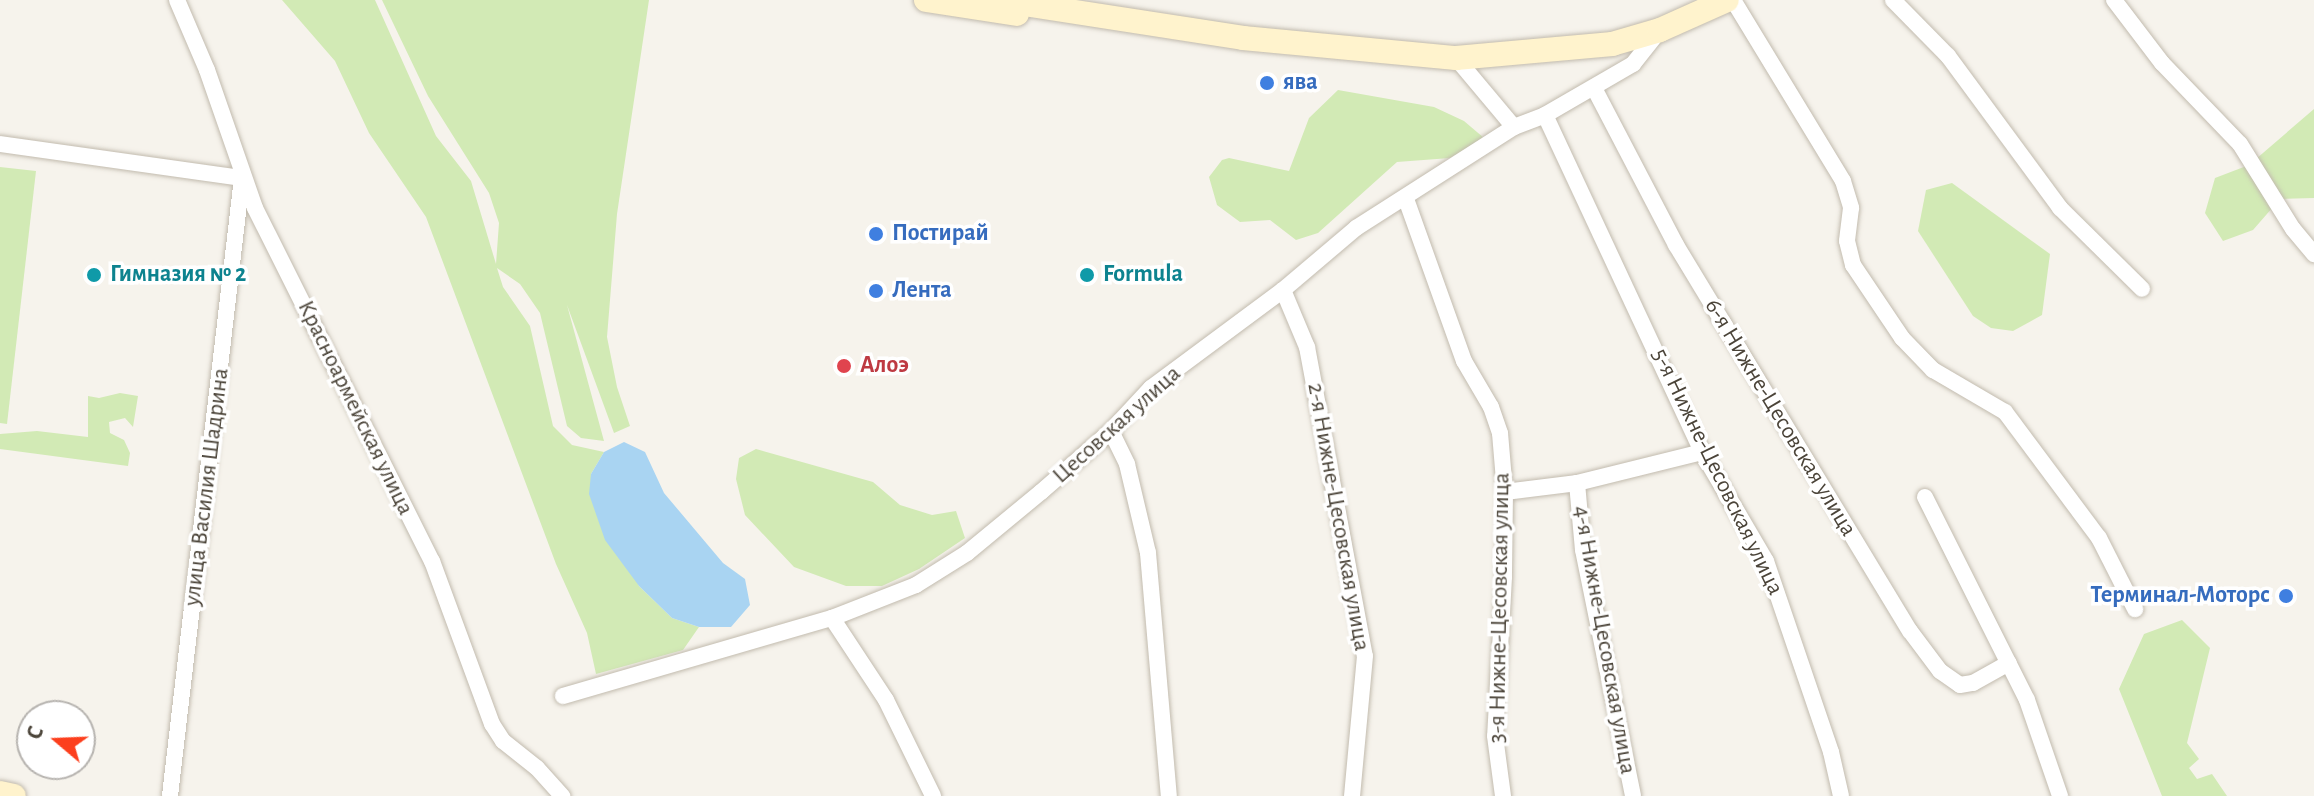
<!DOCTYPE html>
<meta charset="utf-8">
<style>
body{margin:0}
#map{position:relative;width:2314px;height:796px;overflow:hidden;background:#f6f3ec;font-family:"Alegreya Sans",sans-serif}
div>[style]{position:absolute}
.green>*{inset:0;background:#d2eab5}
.water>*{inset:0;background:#a9d4f2}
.roads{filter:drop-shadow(0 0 2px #c2bbae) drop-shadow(0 0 2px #c2bbae)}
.street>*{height:16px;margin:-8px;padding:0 8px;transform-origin:8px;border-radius:8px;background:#fff}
.secondary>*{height:24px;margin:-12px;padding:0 12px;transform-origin:12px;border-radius:12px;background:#fff3cd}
.dots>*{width:22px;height:22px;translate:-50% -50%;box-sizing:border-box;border:4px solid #fff;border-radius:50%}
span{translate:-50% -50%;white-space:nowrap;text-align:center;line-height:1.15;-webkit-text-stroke:7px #fff;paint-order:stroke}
.shop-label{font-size:24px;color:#366cbe;font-weight:700}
.left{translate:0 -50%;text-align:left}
.right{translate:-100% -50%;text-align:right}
.culture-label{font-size:24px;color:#0d838f;font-weight:700}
.health-label{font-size:24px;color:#be3a42;font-weight:700}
.street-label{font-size:24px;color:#4b4439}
.north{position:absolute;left:16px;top:700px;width:80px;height:80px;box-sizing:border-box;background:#fff;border:2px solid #b7b4b0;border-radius:50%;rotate:289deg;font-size:22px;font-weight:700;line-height:32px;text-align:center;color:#4b4439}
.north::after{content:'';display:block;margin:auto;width:28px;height:36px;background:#fc3f1d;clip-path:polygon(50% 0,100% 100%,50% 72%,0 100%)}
</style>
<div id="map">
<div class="green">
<i style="clip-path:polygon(282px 0,375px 0,436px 136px,471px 181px,496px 264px,499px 223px,489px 193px,428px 96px,382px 0,649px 0,617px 214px,607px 337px,617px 387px,630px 426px,614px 433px,567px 305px,604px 441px,581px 438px,567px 426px,540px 313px,520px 284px,497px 268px,503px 287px,530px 326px,553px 426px,572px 445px,604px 452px,591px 474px,639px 586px,672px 618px,699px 627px,683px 650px,596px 674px,587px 633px,556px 564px,426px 217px,369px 133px,335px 61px)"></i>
<i style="clip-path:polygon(1338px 90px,1434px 107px,1464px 121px,1484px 138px,1450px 158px,1397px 162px,1318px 233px,1296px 240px,1270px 220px,1240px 222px,1217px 205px,1209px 177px,1222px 160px,1229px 158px,1289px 171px,1309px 118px)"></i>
<i style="clip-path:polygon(2314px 109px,2314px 198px,2280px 199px,2253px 230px,2223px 241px,2205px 213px,2215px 178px,2249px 165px)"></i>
<i style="clip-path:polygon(0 167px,36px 171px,7px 424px,0 423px)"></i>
<i style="clip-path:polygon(1952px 183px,2050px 254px,2042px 315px,2013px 331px,1991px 328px,1973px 316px,1918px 231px,1926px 190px)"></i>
<i style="clip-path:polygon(120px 393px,138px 396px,133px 427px,125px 418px,109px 422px,110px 433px,124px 440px,130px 453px,128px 466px,0 449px,0 434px,37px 431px,88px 437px,88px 396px,99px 398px)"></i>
<i style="clip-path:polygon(756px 449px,873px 482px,900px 505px,932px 515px,956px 511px,965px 538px,919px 569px,882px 586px,846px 586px,794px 567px,745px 515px,736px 479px,739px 458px)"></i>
<i style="clip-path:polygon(2182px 620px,2210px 648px,2187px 743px,2199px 759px,2189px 768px,2197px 779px,2212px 774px,2227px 796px,2162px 796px,2119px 689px,2144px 634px)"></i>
</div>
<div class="water">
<i style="clip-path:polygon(624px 442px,645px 452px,664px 493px,723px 563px,745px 579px,750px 605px,731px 627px,699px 627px,672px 618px,639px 586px,605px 540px,589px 494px,591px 474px,604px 452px)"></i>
</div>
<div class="roads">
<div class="street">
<i style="left:177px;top:0;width:76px;rotate:66.8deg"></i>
<i style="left:207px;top:70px;width:146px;rotate:70.8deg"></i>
<i style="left:255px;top:208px;width:395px;rotate:63.4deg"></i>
<i style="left:432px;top:561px;width:174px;rotate:69.8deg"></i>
<i style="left:492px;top:724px;width:20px;rotate:57deg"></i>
<i style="left:503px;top:741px;width:43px;rotate:38.5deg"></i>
<i style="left:537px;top:768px;width:38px;rotate:48deg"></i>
<i style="left:1733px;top:0;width:212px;rotate:58.7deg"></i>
<i style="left:1843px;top:181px;width:28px;rotate:73deg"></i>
<i style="left:1851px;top:208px;width:33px;rotate:97deg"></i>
<i style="left:1847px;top:241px;width:25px;rotate:76deg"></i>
<i style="left:1853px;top:265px;width:88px;rotate:56.1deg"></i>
<i style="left:1902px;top:338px;width:45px;rotate:45.9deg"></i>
<i style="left:1933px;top:370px;width:83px;rotate:30.3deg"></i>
<i style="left:2005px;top:412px;width:157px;rotate:53.3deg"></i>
<i style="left:2099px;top:538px;width:80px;rotate:63.1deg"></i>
<i style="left:1893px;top:0;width:78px;rotate:45.5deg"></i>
<i style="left:1948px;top:56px;width:189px;rotate:53.6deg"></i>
<i style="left:2060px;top:208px;width:115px;rotate:44.6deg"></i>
<i style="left:2114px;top:0;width:79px;rotate:52.7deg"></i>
<i style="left:2162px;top:63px;width:112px;rotate:46.1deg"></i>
<i style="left:2240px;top:144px;width:100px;rotate:58.1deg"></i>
<i style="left:2293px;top:229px;width:33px;rotate:50deg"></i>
<i style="left:1456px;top:58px;width:90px;rotate:50deg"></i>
<i style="left:1594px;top:88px;width:177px;rotate:62.4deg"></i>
<i style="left:1676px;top:245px;width:451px;rotate:58.8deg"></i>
<i style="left:1910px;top:631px;width:50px;rotate:53.1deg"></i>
<i style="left:1940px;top:671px;width:24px;rotate:35deg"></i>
<i style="left:1960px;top:685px;width:13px;rotate:-9deg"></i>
<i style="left:1973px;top:683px;width:41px;rotate:-29.1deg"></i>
<i style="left:1545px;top:115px;width:372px;rotate:65deg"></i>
<i style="left:1702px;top:452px;width:126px;rotate:59.6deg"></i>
<i style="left:1766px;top:561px;width:202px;rotate:71.2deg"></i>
<i style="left:1831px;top:752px;width:45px;rotate:77.2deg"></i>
<i style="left:0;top:144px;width:244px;rotate:8deg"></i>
<i style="left:242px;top:178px;width:622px;rotate:96.65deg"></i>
<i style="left:1406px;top:199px;width:172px;rotate:70.3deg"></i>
<i style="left:1464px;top:361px;width:53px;rotate:59.6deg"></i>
<i style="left:1491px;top:407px;width:28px;rotate:71deg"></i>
<i style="left:1500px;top:433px;width:59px;rotate:85.2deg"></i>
<i style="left:1505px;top:492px;width:85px;rotate:90.7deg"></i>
<i style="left:1504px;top:577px;width:159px;rotate:93.2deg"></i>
<i style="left:1495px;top:736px;width:61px;rotate:82.4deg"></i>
<i style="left:1283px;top:290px;width:62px;rotate:67.2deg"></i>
<i style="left:1307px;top:347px;width:314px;rotate:79.4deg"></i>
<i style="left:1365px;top:656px;width:141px;rotate:95.3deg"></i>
<i style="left:1111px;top:431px;width:37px;rotate:64deg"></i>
<i style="left:1127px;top:464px;width:91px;rotate:76.7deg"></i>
<i style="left:1148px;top:553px;width:244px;rotate:85.1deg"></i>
<i style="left:1577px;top:483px;width:67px;rotate:84.9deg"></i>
<i style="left:1583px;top:550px;width:251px;rotate:78.5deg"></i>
<i style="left:1505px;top:492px;width:73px;rotate:-7.1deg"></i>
<i style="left:1577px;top:483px;width:129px;rotate:-13.9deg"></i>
<i style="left:1925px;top:497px;width:227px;rotate:63.3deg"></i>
<i style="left:2027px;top:700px;width:102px;rotate:71deg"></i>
<i style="left:832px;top:618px;width:98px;rotate:56.6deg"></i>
<i style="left:886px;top:700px;width:107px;rotate:63.9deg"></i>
<i style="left:563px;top:696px;width:280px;rotate:-16.2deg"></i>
<i style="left:832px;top:618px;width:90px;rotate:-21.4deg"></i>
<i style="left:916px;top:585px;width:60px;rotate:-32.1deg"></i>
<i style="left:967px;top:553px;width:96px;rotate:-39.5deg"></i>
<i style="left:1041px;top:492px;width:93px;rotate:-41.1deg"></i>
<i style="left:1111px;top:431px;width:59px;rotate:-47.1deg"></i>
<i style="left:1151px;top:388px;width:164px;rotate:-36.6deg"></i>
<i style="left:1283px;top:290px;width:96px;rotate:-40.3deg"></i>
<i style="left:1356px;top:228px;width:188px;rotate:-32.6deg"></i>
<i style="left:1514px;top:127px;width:33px;rotate:-21deg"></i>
<i style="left:1545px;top:115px;width:102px;rotate:-30.1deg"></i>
<i style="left:1633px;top:64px;width:43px;rotate:-51.5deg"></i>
</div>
<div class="secondary">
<i style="left:926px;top:0;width:92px;rotate:8.7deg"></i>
<i style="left:998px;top:0;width:248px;rotate:8.8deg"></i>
<i style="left:1243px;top:38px;width:214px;rotate:5.4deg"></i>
<i style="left:1456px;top:58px;width:157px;rotate:-5.1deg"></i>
<i style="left:1612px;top:44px;width:50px;rotate:-16.3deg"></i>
<i style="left:1660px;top:30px;width:73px;rotate:-24.1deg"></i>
<i style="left:0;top:793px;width:14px;rotate:12deg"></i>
</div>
</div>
<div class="dots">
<i style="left:1267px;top:83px;background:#3f7fe0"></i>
<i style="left:876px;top:234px;background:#3f7fe0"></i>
<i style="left:94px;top:275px;background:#0f9aa8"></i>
<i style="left:1087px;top:275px;background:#0f9aa8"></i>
<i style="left:876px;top:291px;background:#3f7fe0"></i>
<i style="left:844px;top:366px;background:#e0444e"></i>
<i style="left:2286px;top:596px;background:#3f7fe0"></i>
</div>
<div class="shop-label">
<span class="left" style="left:1283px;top:83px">ява</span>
<span class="left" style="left:892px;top:234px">Постирай</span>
<span class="left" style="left:892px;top:291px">Лента</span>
<span class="right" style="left:2270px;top:596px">Терминал-Моторс</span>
</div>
<div class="culture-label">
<span class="left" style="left:110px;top:275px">Гимназия № 2</span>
<span class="left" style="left:1103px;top:275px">Formula</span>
</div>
<div class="health-label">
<span class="left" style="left:860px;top:366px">Алоэ</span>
</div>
<div class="street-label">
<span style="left:355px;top:408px;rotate:64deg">Красноармейская улица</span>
<span style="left:1780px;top:418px;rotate:59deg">6-я Нижне-Цесовская улица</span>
<span style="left:1117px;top:425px;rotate:-42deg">Цесовская улица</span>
<span style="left:1717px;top:472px;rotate:64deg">5-я Нижне-Цесовская улица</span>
<span style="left:207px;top:487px;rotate:-83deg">улица Василия Шадрина</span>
<span style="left:1338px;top:517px;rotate:80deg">2-я Нижне-Цесовская улица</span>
<span style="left:1500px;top:608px;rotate:-89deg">3-я Нижне-Цесовская улица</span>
<span style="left:1604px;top:640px;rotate:80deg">4-я Нижне-Цесовская улица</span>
</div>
<div class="north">С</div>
</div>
